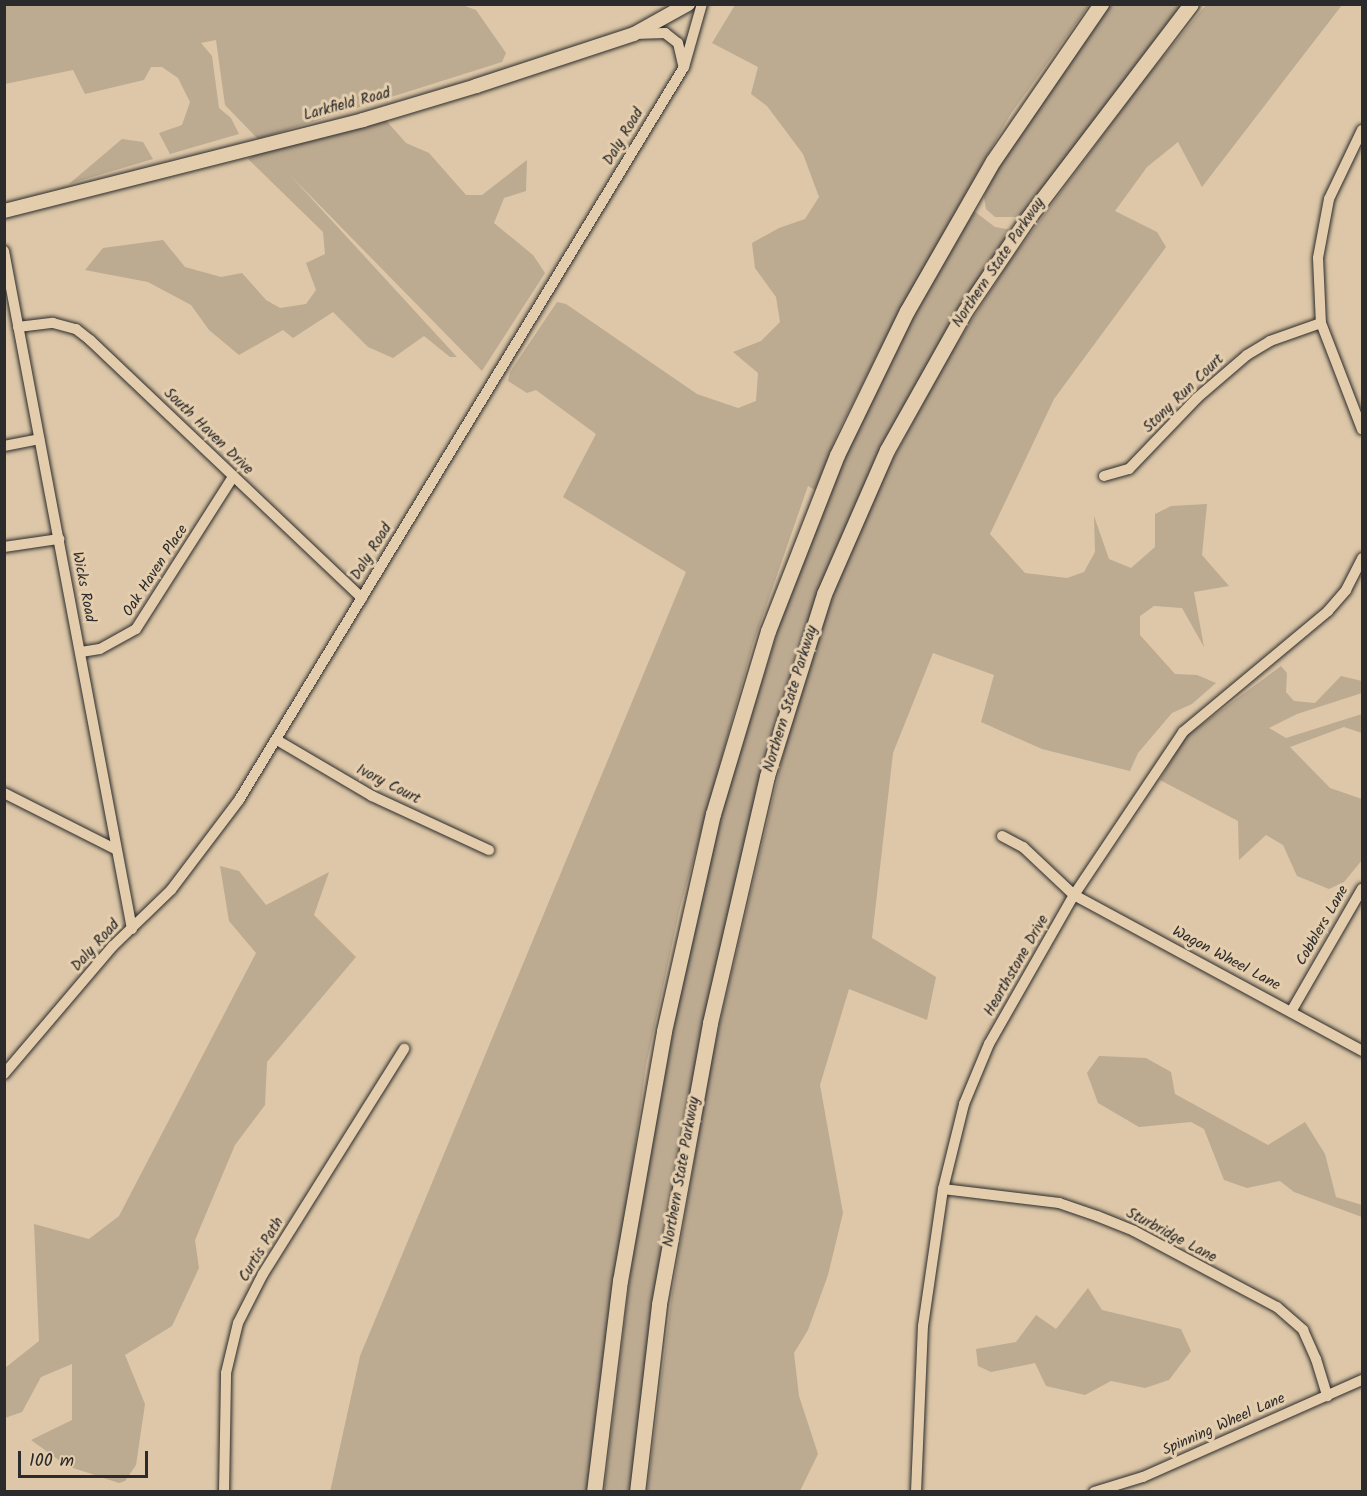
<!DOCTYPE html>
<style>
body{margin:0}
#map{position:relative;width:1367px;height:1496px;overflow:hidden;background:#ddc7a8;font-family:Kalam,sans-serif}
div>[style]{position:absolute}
.green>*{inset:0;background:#bcaa91}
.roads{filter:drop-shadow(0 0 2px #2b2b2b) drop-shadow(0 0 2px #2b2b2b)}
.minor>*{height:10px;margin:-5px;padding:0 5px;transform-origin:5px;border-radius:5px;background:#e4cdad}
.major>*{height:14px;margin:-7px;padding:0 7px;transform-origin:7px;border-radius:7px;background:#e4cdad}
.highway>*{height:15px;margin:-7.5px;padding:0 7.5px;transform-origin:7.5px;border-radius:7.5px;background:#e4cdad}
span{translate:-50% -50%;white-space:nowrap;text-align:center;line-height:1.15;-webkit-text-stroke:6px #e4cdad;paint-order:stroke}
.street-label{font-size:15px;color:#2b2b2b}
.frame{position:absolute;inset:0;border:6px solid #2b2b2b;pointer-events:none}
.scale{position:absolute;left:18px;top:1451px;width:130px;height:27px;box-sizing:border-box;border:3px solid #2b2b2b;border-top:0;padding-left:8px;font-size:18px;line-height:21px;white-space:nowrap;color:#2b2b2b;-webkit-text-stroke:4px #e4cdad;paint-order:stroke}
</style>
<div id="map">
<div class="green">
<i style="clip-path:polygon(4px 5px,462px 5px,476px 10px,506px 53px,502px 62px,258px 139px,225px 105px,216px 40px,201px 43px,212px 56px,219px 108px,231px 118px,239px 134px,170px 154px,159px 133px,182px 125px,190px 102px,178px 78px,162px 67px,151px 67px,144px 80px,85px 94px,73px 70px,5px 84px)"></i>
<i style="clip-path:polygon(735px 5px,1089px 5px,1010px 115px,899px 312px,838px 432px,815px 490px,808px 486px,753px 644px,680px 908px,646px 1066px,588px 1491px,330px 1492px,360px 1356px,686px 572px,563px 497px,596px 434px,536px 390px,527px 393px,508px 381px,510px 372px,557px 302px,566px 304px,697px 394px,738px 408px,756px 401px,758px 373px,733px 352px,761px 341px,780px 322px,776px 297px,755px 268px,752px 243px,779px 228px,805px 219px,819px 197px,803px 154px,767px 106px,751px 94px,758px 67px,712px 43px)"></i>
<i style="clip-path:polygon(1109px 5px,1185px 5px,1022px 217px,995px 217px,986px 209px,984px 197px,991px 178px)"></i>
<i style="clip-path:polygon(1206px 5px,1342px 5px,1202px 187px,1178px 142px,1147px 167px,1115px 211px,1157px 232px,1166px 247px,1054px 399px,990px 534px,1025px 573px,1067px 578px,1084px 572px,1095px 552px,1094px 516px,1109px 559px,1131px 568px,1155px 547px,1155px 514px,1171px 506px,1207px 504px,1202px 555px,1229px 586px,1194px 592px,1204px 647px,1182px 608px,1154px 606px,1140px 616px,1140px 635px,1175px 674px,1197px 675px,1216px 683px,1192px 704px,1172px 713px,1138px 753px,1130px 771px,1042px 749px,981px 722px,994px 675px,933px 653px,893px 753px,872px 938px,936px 977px,927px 1020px,849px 989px,820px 1085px,843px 1213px,828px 1275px,808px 1330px,794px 1353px,799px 1396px,818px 1454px,800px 1491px,647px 1492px,672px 1294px,711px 1061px,798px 692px,839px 580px,880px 483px,952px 351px,1010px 261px,1143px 81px)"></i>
<i style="clip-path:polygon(383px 117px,406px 143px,429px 153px,466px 195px,482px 195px,527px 160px,526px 191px,504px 198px,494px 223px,533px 255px,545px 273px,482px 371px,289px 174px,457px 357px,450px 357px,424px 336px,393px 358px,368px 347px,333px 312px,293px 338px,283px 330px,239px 355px,209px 330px,191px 305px,148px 282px,85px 270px,103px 248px,163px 240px,185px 267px,221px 277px,242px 273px,266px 300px,280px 308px,306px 304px,316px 290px,306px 263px,325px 254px,323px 232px,248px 159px,265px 148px)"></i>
<i style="clip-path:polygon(122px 139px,143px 142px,153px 159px,69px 184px)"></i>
<i style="clip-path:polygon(974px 211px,995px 227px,1013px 230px,861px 492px,747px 844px,633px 1491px,604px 1492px,631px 1270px,658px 1107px,690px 944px,726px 798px,789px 594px,848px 446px,884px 369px)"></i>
<i style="clip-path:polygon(1281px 666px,1287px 673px,1286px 692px,1294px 701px,1315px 703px,1341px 676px,1362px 681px,1362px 693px,1297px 714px,1269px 728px,1286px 738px,1362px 714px,1362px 733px,1344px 727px,1290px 747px,1330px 788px,1362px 799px,1362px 860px,1344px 882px,1329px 889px,1297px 876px,1283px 845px,1266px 835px,1239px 860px,1238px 821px,1160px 780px,1185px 737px)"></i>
<i style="clip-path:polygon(220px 866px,239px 871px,266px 905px,329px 872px,314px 915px,356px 957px,267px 1062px,265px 1105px,235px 1145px,195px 1240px,199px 1268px,172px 1326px,125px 1355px,145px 1404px,136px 1465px,125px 1481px,119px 1483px,67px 1466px,31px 1440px,72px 1420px,72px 1364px,41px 1377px,22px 1412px,5px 1418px,5px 1368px,39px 1341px,34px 1224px,89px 1239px,119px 1216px,256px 953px,229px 921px)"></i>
<i style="clip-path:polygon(1099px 1056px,1146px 1058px,1171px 1072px,1175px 1094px,1268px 1145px,1305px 1122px,1325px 1154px,1336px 1197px,1362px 1205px,1362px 1217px,1294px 1192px,1280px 1181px,1247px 1188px,1224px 1180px,1204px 1129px,1191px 1122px,1139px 1127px,1098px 1103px,1087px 1073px)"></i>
<i style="clip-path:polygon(1088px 1288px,1102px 1310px,1181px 1329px,1191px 1351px,1169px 1380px,1145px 1388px,1111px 1381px,1085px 1395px,1046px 1386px,1035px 1363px,991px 1372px,978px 1366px,976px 1349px,1016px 1342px,1036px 1315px,1056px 1329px)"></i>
</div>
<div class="roads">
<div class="minor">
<i style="left:634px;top:34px;width:31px;rotate:-2deg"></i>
<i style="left:665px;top:33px;width:16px;rotate:38deg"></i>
<i style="left:678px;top:43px;width:22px;rotate:77deg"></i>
<i style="left:1362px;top:130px;width:76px;rotate:115.6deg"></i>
<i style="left:1329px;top:199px;width:60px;rotate:100.6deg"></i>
<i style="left:1318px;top:258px;width:65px;rotate:87.4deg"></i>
<i style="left:1321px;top:323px;width:114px;rotate:68.9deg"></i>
<i style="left:4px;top:251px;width:690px;rotate:79.31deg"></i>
<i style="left:18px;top:327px;width:35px;rotate:-7deg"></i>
<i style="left:53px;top:323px;width:24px;rotate:15deg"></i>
<i style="left:76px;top:329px;width:18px;rotate:38deg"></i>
<i style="left:90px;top:340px;width:375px;rotate:43.5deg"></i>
<i style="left:4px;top:446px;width:36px;rotate:-11deg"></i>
<i style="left:1104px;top:476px;width:26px;rotate:-16deg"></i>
<i style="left:1129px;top:469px;width:98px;rotate:-46.2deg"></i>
<i style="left:1197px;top:398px;width:66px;rotate:-40.7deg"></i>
<i style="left:1247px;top:355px;width:27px;rotate:-31deg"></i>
<i style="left:1270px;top:341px;width:54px;rotate:-19.4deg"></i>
<i style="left:4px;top:547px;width:56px;rotate:-8.3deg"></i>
<i style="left:81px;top:652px;width:19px;rotate:-9deg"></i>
<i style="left:100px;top:649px;width:41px;rotate:-29.1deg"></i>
<i style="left:136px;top:629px;width:180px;rotate:-57.5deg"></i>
<i style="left:277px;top:740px;width:110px;rotate:30.5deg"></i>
<i style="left:372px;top:796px;width:129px;rotate:24.8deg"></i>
<i style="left:4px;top:793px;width:124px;rotate:26.8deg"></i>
<i style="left:1002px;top:836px;width:24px;rotate:28deg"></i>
<i style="left:1023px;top:847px;width:70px;rotate:43.3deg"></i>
<i style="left:1074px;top:895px;width:328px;rotate:28.4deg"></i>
<i style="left:1292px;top:1010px;width:140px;rotate:-60deg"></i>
<i style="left:4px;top:1074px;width:168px;rotate:-49.6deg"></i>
<i style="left:113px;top:946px;width:81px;rotate:-44deg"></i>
<i style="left:171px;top:890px;width:113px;rotate:-52.9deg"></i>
<i style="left:239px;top:800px;width:858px;rotate:-58.74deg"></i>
<i style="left:684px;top:67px;width:66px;rotate:-74.1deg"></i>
<i style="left:943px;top:1189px;width:117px;rotate:6.9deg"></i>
<i style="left:1059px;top:1203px;width:40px;rotate:18.9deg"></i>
<i style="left:1097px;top:1216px;width:40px;rotate:22deg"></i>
<i style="left:1134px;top:1231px;width:162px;rotate:28deg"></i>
<i style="left:1277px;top:1307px;width:35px;rotate:41deg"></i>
<i style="left:1303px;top:1330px;width:32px;rotate:66deg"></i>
<i style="left:1316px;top:1359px;width:39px;rotate:73deg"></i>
<i style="left:224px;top:1492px;width:119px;rotate:-89deg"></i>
<i style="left:226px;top:1373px;width:51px;rotate:-76.5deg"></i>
<i style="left:238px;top:1323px;width:55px;rotate:-63deg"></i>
<i style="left:263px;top:1274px;width:266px;rotate:-57.9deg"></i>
<i style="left:916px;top:1492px;width:166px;rotate:-87.6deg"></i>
<i style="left:923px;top:1326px;width:138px;rotate:-81.7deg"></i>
<i style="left:943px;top:1189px;width:88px;rotate:-76.1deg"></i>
<i style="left:964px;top:1104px;width:65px;rotate:-67.4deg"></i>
<i style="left:989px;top:1044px;width:172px;rotate:-60.3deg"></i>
<i style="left:1074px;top:895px;width:196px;rotate:-56.2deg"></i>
<i style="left:1183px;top:732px;width:189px;rotate:-39.8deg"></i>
<i style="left:1328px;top:611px;width:28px;rotate:-49deg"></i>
<i style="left:1346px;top:590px;width:36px;rotate:-63deg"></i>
<i style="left:1094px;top:1492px;width:51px;rotate:-17deg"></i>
<i style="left:1143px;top:1477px;width:240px;rotate:-23.9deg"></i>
</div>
<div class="major">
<i style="left:4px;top:211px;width:370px;rotate:-14.2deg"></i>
<i style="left:363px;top:120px;width:118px;rotate:-16.7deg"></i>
<i style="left:476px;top:86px;width:166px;rotate:-18.2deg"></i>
<i style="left:634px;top:34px;width:62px;rotate:-29.1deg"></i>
</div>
<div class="highway">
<i style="left:594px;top:1492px;width:213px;rotate:-83deg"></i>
<i style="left:620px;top:1281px;width:254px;rotate:-80deg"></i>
<i style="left:664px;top:1031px;width:222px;rotate:-77.3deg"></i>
<i style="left:713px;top:814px;width:191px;rotate:-73.3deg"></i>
<i style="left:768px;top:631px;width:189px;rotate:-68.6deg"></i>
<i style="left:837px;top:455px;width:160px;rotate:-64.1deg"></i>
<i style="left:907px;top:311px;width:173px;rotate:-60.2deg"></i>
<i style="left:993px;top:161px;width:191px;rotate:-55.5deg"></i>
<i style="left:637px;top:1492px;width:189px;rotate:-83.3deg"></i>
<i style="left:659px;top:1304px;width:286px;rotate:-79.7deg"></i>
<i style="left:710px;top:1023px;width:253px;rotate:-77deg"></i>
<i style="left:767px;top:776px;width:191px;rotate:-72.6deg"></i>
<i style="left:824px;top:594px;width:157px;rotate:-66.4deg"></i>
<i style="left:887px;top:450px;width:159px;rotate:-60.7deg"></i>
<i style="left:965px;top:311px;width:112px;rotate:-55.9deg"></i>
<i style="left:1028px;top:218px;width:269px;rotate:-52.7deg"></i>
</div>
</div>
<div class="street-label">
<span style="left:347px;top:105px;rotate:-15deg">Larkfield Road</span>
<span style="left:624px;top:137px;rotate:-59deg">Daly Road</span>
<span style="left:999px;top:263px;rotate:-56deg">Northern State Parkway</span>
<span style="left:1184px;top:394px;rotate:-44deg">Stony Run Court</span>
<span style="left:208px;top:432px;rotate:44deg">South Haven Drive</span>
<span style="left:372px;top:552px;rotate:-58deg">Daly Road</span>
<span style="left:156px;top:571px;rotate:-57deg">Oak Haven Place</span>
<span style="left:83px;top:587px;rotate:79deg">Wicks Road</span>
<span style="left:791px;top:699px;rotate:-73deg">Northern State Parkway</span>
<span style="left:388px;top:785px;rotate:27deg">Ivory Court</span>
<span style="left:1323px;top:926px;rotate:-60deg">Cobblers Lane</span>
<span style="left:96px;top:946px;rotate:-48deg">Daly Road</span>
<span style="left:1226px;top:959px;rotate:28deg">Wagon Wheel Lane</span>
<span style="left:1017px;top:966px;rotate:-60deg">Hearthstone Drive</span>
<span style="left:682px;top:1172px;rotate:-80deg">Northern State Parkway</span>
<span style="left:1171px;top:1236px;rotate:28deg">Sturbridge Lane</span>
<span style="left:262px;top:1250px;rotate:-59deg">Curtis Path</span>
<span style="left:1224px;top:1425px;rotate:-24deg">Spinning Wheel Lane</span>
</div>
<div class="frame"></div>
<div class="scale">100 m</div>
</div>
